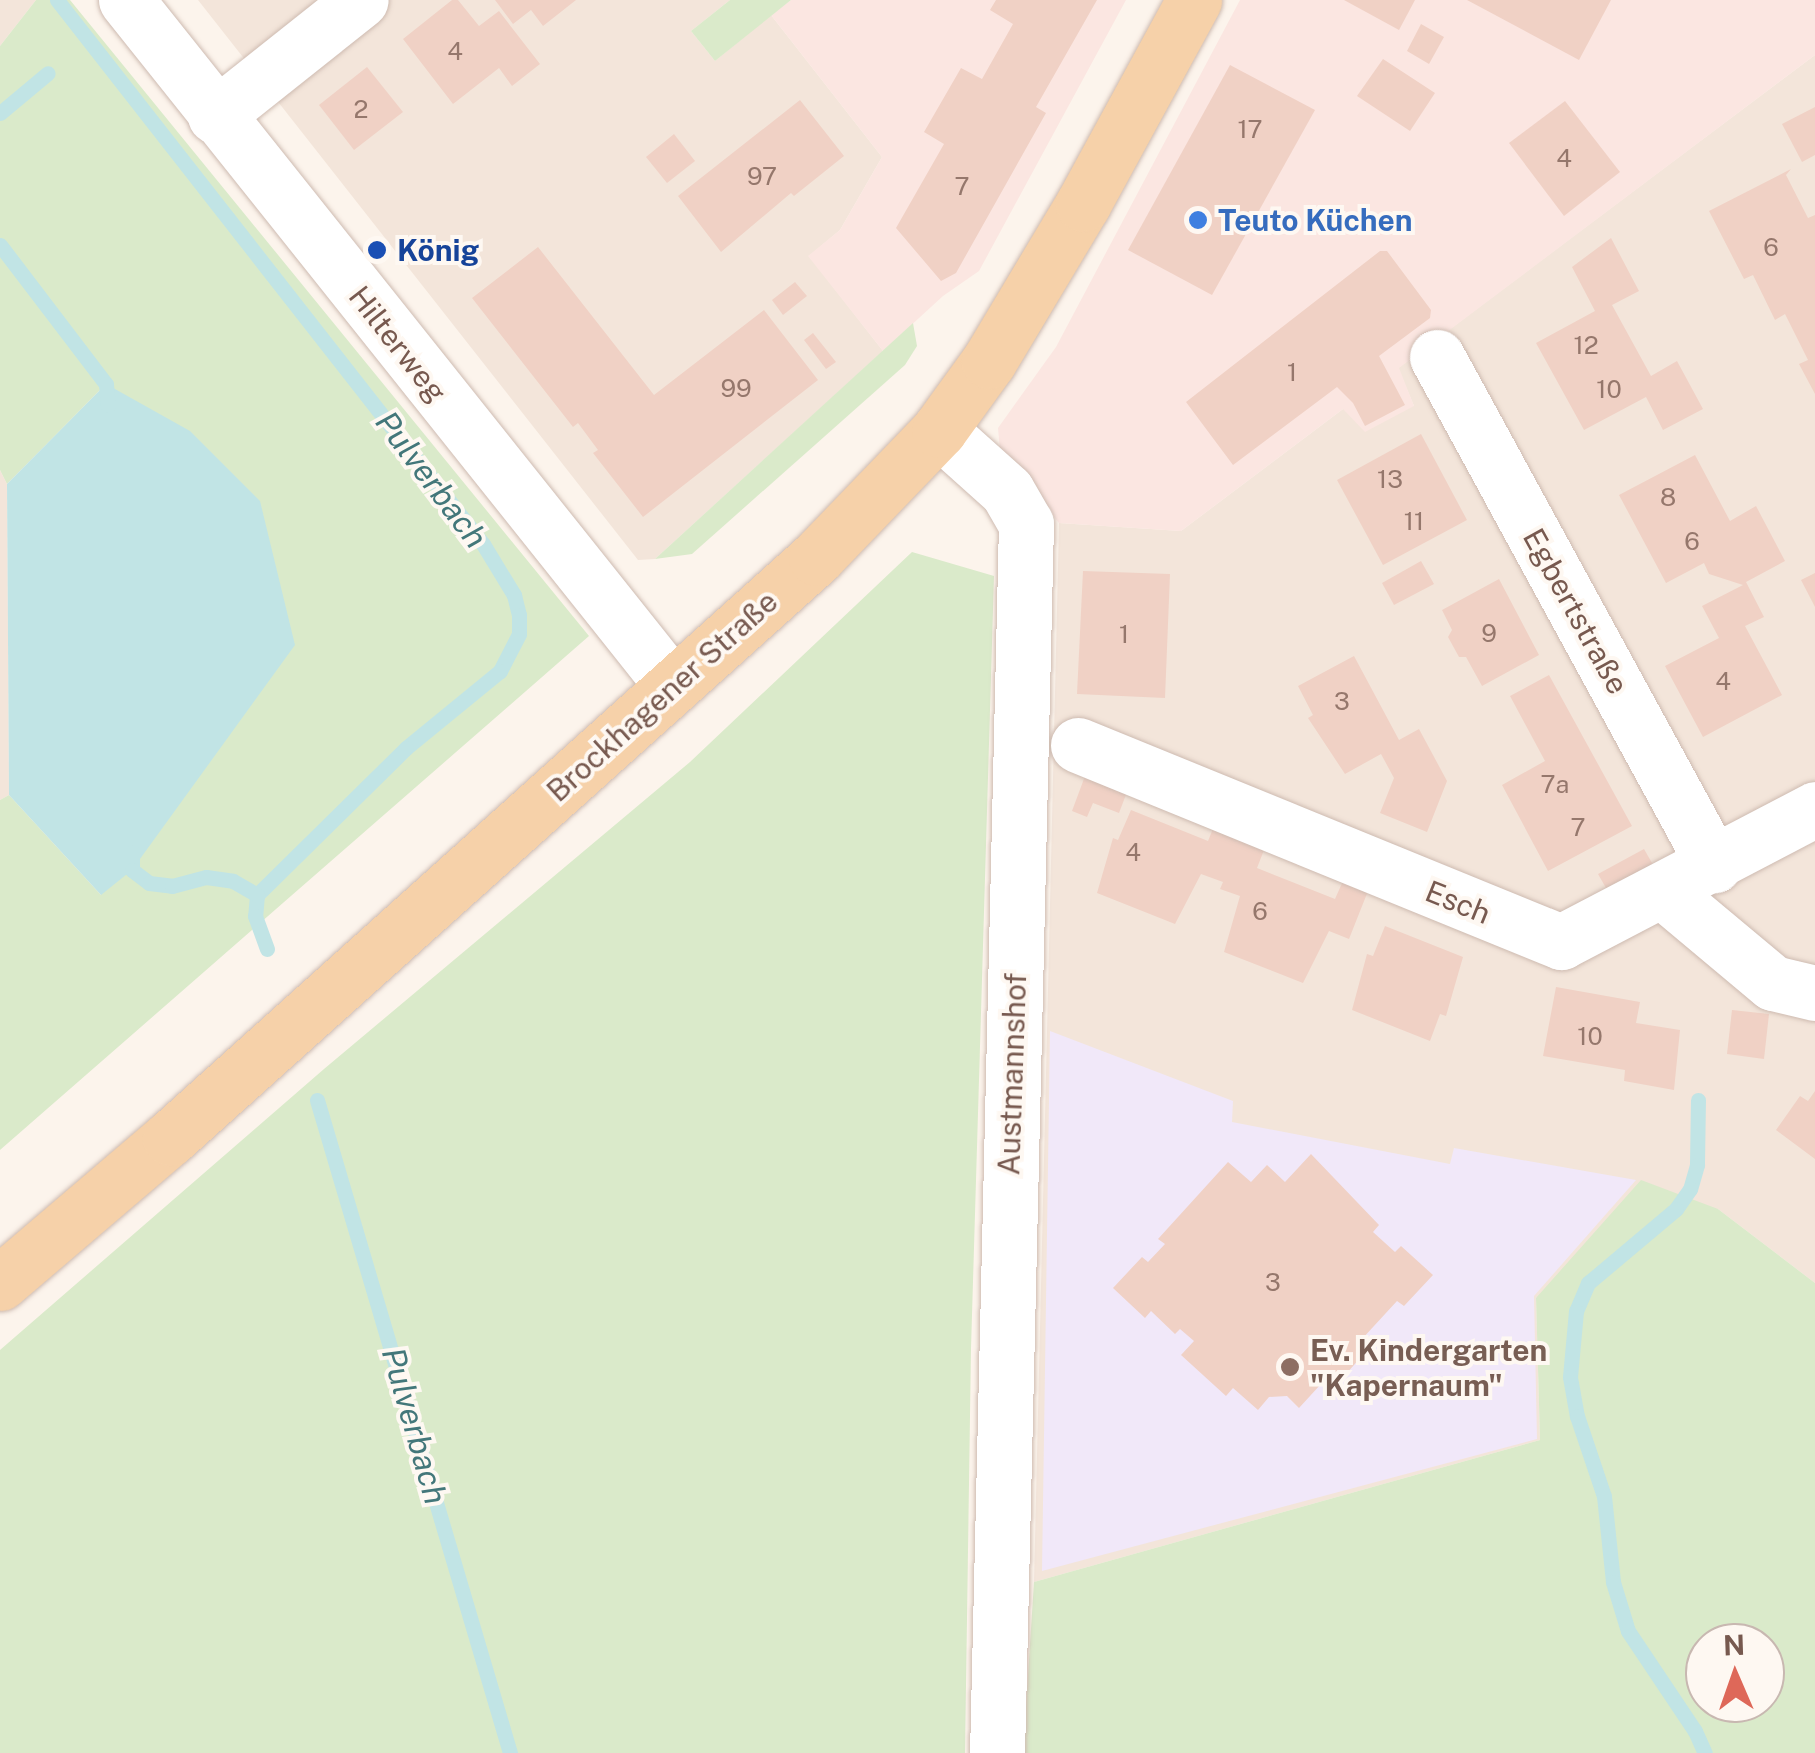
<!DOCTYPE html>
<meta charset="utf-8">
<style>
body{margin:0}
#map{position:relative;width:1815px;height:1753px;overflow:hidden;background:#fcf4ec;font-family:"Public Sans",sans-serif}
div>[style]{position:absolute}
.residential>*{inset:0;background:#f3e5da}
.commercial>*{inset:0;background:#fbe6e1}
.education>*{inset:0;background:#f1e8f9}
.green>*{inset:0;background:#daeaca}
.water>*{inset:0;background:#c1e4e5}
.stream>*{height:15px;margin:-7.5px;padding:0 7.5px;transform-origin:7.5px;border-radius:7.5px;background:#c1e4e5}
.building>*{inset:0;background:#f0d1c5}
.roads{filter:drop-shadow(0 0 2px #cebbb1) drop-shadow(0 0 2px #cebbb1)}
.minor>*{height:55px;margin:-27.5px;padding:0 27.5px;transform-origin:27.5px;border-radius:27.5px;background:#fff}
.major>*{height:55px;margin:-27.5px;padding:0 27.5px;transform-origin:27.5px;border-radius:27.5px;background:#f6d1a9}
.dots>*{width:28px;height:28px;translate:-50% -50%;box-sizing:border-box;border:5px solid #fef8f2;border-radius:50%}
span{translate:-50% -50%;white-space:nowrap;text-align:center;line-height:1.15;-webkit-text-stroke:8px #fef8f2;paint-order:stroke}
.number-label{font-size:25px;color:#95776c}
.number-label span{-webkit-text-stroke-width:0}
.shop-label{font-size:30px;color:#366cbe;font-weight:700}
.left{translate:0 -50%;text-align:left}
.transit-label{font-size:30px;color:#164399;font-weight:700}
.street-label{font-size:30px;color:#77594f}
.education-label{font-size:30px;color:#785e54;font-weight:700}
.water-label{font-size:32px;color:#43777a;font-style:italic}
.north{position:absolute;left:1685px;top:1623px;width:100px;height:100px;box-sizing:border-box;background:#fef8f2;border:2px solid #c8b8b1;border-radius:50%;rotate:358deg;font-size:28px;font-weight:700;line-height:40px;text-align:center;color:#77594f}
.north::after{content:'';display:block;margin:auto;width:35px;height:45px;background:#de6859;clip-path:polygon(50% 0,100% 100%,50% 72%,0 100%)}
</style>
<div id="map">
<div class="residential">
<i style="clip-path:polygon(0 0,36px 0,0 46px)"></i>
<i style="clip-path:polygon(198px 0,730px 0,691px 31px,715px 61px,771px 15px,882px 157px,840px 230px,809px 256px,883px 351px,655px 559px,638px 560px)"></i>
<i style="clip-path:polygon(1815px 55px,1815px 1283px,1718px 1209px,1536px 1298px,1540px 1440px,1034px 1582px,1059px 523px,1181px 531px,1343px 409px,1414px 406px,1398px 368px)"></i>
<i style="clip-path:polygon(0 470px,7px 484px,9px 795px,0 800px)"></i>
</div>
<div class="commercial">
<i style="clip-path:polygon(791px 0,1126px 0,979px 271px,943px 296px,883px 351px,808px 256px,840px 230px,882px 157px,771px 15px)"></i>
<i style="clip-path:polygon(1240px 0,1815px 0,1815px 55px,1399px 368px,1414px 406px,1365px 432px,1343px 409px,1181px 531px,1059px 523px,1000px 451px,998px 428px,1056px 347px)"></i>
</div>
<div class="education">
<i style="clip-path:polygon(1050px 1031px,1233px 1101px,1232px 1122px,1450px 1164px,1454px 1148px,1636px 1180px,1534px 1296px,1537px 1439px,1042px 1571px)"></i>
</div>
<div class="green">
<i style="clip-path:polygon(36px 0,70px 0,589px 636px,0 1150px,0 800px,9px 795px,101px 895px,106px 384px,7px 484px,0 470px,0 46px)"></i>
<i style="clip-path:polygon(730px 0,791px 0,715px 61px,691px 31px)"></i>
<i style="clip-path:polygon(913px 323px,917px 346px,905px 365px,692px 554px,655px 559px)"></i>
<i style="clip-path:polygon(912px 552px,994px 576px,971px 1349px,965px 1753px,0 1753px,0 1350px,324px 1069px,690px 762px)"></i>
<i style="clip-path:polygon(evenodd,1641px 1180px,1718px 1209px,1815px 1283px,1815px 1753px,1023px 1753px,1034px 1582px,1540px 1440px,1536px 1298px,1641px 1180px,1705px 1643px,1765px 1643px,1765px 1703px,1705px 1703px,1705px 1643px)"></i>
</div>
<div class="water">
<i style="clip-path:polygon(106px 384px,190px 431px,260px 501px,295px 645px,132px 870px,101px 895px,9px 795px,7px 484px)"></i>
</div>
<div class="stream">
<i style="left:57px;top:0;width:691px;rotate:51.94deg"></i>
<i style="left:483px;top:544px;width:60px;rotate:58.7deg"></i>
<i style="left:514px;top:595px;width:21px;rotate:76deg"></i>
<i style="left:519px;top:615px;width:19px;rotate:90deg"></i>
<i style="left:519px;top:634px;width:42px;rotate:117.2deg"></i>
<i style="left:500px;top:671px;width:122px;rotate:140.7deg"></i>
<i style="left:406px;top:748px;width:209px;rotate:135.4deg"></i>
<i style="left:257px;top:895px;width:21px;rotate:95deg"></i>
<i style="left:255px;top:916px;width:35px;rotate:70deg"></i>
<i style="left:0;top:113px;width:62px;rotate:-39.8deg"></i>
<i style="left:0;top:245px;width:175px;rotate:52.7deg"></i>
<i style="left:106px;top:384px;width:21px;rotate:85deg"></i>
<i style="left:132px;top:852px;width:18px;rotate:90deg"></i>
<i style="left:132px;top:870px;width:21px;rotate:37deg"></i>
<i style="left:149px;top:883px;width:23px;rotate:7deg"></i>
<i style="left:172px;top:886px;width:35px;rotate:-15deg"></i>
<i style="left:206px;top:877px;width:27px;rotate:8deg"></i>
<i style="left:233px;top:881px;width:28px;rotate:30deg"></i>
<i style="left:317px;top:1100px;width:681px;rotate:73.53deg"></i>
<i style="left:1698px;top:1100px;width:65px;rotate:90.9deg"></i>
<i style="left:1697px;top:1165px;width:25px;rotate:106deg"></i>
<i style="left:1690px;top:1189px;width:24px;rotate:125deg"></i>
<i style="left:1676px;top:1209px;width:115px;rotate:139.9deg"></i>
<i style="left:1588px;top:1283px;width:30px;rotate:113deg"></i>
<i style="left:1576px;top:1311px;width:66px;rotate:95.2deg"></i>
<i style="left:1570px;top:1377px;width:40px;rotate:80deg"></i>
<i style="left:1577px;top:1416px;width:84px;rotate:71.4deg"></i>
<i style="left:1604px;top:1496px;width:86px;rotate:84deg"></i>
<i style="left:1613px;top:1582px;width:51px;rotate:73deg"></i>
<i style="left:1628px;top:1631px;width:120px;rotate:56.2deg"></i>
<i style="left:1695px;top:1731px;width:24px;rotate:66deg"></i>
</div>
<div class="building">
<i style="clip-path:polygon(452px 0,458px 0,479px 26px,499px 11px,540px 64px,512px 86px,499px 68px,453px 104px,403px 39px)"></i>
<i style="clip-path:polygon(495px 0,576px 0,543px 26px,531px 10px,513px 24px)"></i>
<i style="clip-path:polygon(996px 0,1097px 0,1036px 107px,1046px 113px,956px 273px,941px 281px,896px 228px,944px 144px,924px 132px,961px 68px,982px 79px,1013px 24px,990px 10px)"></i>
<i style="clip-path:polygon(1344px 0,1415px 0,1399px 30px)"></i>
<i style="clip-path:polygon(1467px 0,1611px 0,1579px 60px)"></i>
<i style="clip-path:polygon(1421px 24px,1444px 37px,1429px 64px,1407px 51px)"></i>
<i style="clip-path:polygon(1383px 59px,1435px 93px,1410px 131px,1357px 96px)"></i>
<i style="clip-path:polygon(1230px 65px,1315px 110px,1212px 295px,1128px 250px)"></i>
<i style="clip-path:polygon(367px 67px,403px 112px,354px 150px,319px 105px)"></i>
<i style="clip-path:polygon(800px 100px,844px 156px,794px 196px,791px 193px,721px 252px,678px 196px)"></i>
<i style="clip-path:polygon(1565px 101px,1620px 172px,1564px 216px,1509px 143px)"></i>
<i style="clip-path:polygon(1815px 107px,1815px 155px,1802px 162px,1782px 124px)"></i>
<i style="clip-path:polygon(674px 134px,695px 161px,667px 183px,646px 157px)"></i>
<i style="clip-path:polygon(1791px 169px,1786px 175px,1808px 218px,1815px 215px,1815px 394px,1799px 364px,1808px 360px,1785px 314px,1775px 320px,1753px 275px,1744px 279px,1709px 211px)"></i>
<i style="clip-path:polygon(1611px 238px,1639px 291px,1612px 305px,1651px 376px,1677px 361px,1703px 409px,1663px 430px,1646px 397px,1584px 430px,1536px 343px,1595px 311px,1572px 267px)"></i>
<i style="clip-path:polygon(538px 247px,654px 395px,764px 310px,818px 380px,643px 517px,593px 453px,598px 450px,578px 423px,573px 427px,472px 298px)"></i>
<i style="clip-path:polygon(1380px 251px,1387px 251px,1431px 310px,1430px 318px,1379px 356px,1405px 405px,1365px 426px,1353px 403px,1337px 387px,1233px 465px,1186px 402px)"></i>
<i style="clip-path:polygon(795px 282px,807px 296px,783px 315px,772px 300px)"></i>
<i style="clip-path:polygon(813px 333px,836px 362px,826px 369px,804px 340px)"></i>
<i style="clip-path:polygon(1421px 434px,1467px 520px,1383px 565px,1337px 480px)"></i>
<i style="clip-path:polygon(1695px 455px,1730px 521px,1756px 506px,1785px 561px,1746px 582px,1764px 617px,1745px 626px,1782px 695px,1703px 737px,1665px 666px,1719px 638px,1702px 606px,1743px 585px,1709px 574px,1704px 563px,1666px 583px,1619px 495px)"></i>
<i style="clip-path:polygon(1421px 561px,1434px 584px,1394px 605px,1382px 583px)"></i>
<i style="clip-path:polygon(1083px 571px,1170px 574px,1165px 698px,1077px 694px)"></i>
<i style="clip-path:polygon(1815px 573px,1815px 607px,1801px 580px)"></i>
<i style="clip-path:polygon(1499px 579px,1539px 655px,1482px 686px,1466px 657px,1459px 657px,1448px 637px,1452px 630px,1442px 610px)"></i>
<i style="clip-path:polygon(1354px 656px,1399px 740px,1419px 729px,1447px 781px,1427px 832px,1380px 813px,1394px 778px,1381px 754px,1345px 774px,1308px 718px,1313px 715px,1298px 686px)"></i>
<i style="clip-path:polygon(1549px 675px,1632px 826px,1548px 871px,1502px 785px,1545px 761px,1510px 696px)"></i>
<i style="clip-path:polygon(1085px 776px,1127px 792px,1119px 813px,1093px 803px,1087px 817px,1072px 811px)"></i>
<i style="clip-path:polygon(1131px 810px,1208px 841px,1215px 824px,1264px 850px,1257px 868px,1335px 899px,1343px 881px,1368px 891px,1349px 939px,1329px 931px,1303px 983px,1224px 952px,1240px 896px,1220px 889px,1223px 882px,1201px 874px,1175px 924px,1097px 893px,1113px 838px,1118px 840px)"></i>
<i style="clip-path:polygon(1644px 849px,1656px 870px,1610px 895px,1598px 874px)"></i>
<i style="clip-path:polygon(1385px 926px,1463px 957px,1446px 1016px,1440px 1014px,1430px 1041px,1352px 1010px,1367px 954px,1373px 956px)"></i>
<i style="clip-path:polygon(1556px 987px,1640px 1002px,1636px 1023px,1680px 1030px,1674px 1090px,1624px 1081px,1625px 1070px,1543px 1056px)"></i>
<i style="clip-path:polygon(1732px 1010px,1769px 1014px,1764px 1059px,1727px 1054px)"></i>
<i style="clip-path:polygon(1815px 1091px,1815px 1159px,1776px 1130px,1800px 1096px,1808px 1101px)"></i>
<i style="clip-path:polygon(1311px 1154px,1379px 1225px,1373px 1232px,1395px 1252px,1401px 1246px,1433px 1275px,1404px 1306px,1397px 1301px,1362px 1339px,1370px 1347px,1330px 1392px,1321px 1384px,1299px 1408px,1287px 1396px,1269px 1397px,1258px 1410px,1233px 1388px,1226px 1396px,1181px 1355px,1194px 1341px,1180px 1329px,1175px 1334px,1151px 1311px,1145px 1318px,1113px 1288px,1142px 1257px,1148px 1262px,1165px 1244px,1158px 1239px,1228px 1162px,1251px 1182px,1267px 1165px,1285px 1182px)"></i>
</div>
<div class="roads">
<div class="minor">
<i style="left:126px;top:0;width:876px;rotate:51.44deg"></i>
<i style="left:215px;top:116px;width:186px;rotate:-38.5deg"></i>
<i style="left:1437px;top:357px;width:579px;rotate:61.4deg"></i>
<i style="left:939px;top:430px;width:91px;rotate:41.9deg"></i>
<i style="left:1007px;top:491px;width:38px;rotate:60deg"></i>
<i style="left:1026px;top:524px;width:1229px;rotate:91.35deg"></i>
<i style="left:1078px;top:745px;width:522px;rotate:22.19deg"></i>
<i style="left:1561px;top:942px;width:287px;rotate:-27.6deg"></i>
<i style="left:1664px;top:892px;width:142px;rotate:39.9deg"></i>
<i style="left:1773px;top:983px;width:43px;rotate:13.4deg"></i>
</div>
<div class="major">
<i style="left:0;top:1283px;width:223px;rotate:-40.5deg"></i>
<i style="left:170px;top:1138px;width:868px;rotate:-41.92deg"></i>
<i style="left:816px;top:558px;width:178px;rotate:-46.1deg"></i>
<i style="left:939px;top:430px;width:85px;rotate:-54.1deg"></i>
<i style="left:989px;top:361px;width:183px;rotate:-59.1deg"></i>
<i style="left:1083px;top:204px;width:232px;rotate:-61.4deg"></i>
</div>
</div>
<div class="dots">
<i style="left:1198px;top:220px;background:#3f7fe0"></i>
<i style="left:377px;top:250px;background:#1a4fb4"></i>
<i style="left:1290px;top:1367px;background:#8d6e63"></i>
</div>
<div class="number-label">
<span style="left:455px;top:51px">4</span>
<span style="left:361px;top:109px">2</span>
<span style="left:1250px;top:129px">17</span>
<span style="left:1564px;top:158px">4</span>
<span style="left:762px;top:176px">97</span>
<span style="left:962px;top:186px">7</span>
<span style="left:1771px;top:247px">6</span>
<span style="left:1586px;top:345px">12</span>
<span style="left:1292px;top:372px">1</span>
<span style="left:736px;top:388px">99</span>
<span style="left:1609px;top:389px">10</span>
<span style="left:1390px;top:479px">13</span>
<span style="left:1668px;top:497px">8</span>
<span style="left:1414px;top:521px">11</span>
<span style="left:1692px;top:541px">6</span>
<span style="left:1489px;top:633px">9</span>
<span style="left:1124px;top:634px">1</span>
<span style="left:1723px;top:681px">4</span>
<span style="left:1342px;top:701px">3</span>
<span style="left:1555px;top:784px">7a</span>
<span style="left:1578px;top:827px">7</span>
<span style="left:1133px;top:852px">4</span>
<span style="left:1260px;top:911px">6</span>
<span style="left:1590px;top:1036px">10</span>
<span style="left:1273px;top:1282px">3</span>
</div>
<div class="shop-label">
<span class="left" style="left:1218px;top:220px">Teuto Küchen</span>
</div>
<div class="transit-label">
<span class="left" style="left:397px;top:250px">König</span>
</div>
<div class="street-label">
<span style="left:398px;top:344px;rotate:52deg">Hilterweg</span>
<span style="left:1576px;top:611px;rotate:61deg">Egbertstraße</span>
<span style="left:662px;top:696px;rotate:-42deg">Brockhagener Straße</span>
<span style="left:1458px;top:902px;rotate:22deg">Esch</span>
<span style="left:1012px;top:1074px;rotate:-88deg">Austmannshof</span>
</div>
<div class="education-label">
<span class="left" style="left:1310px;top:1367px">Ev. Kindergarten<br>"Kapernaum"</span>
</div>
<div class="water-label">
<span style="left:431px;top:480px;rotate:53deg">Pulverbach</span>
<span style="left:414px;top:1426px;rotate:74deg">Pulverbach</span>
</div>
<div class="north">N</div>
</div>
